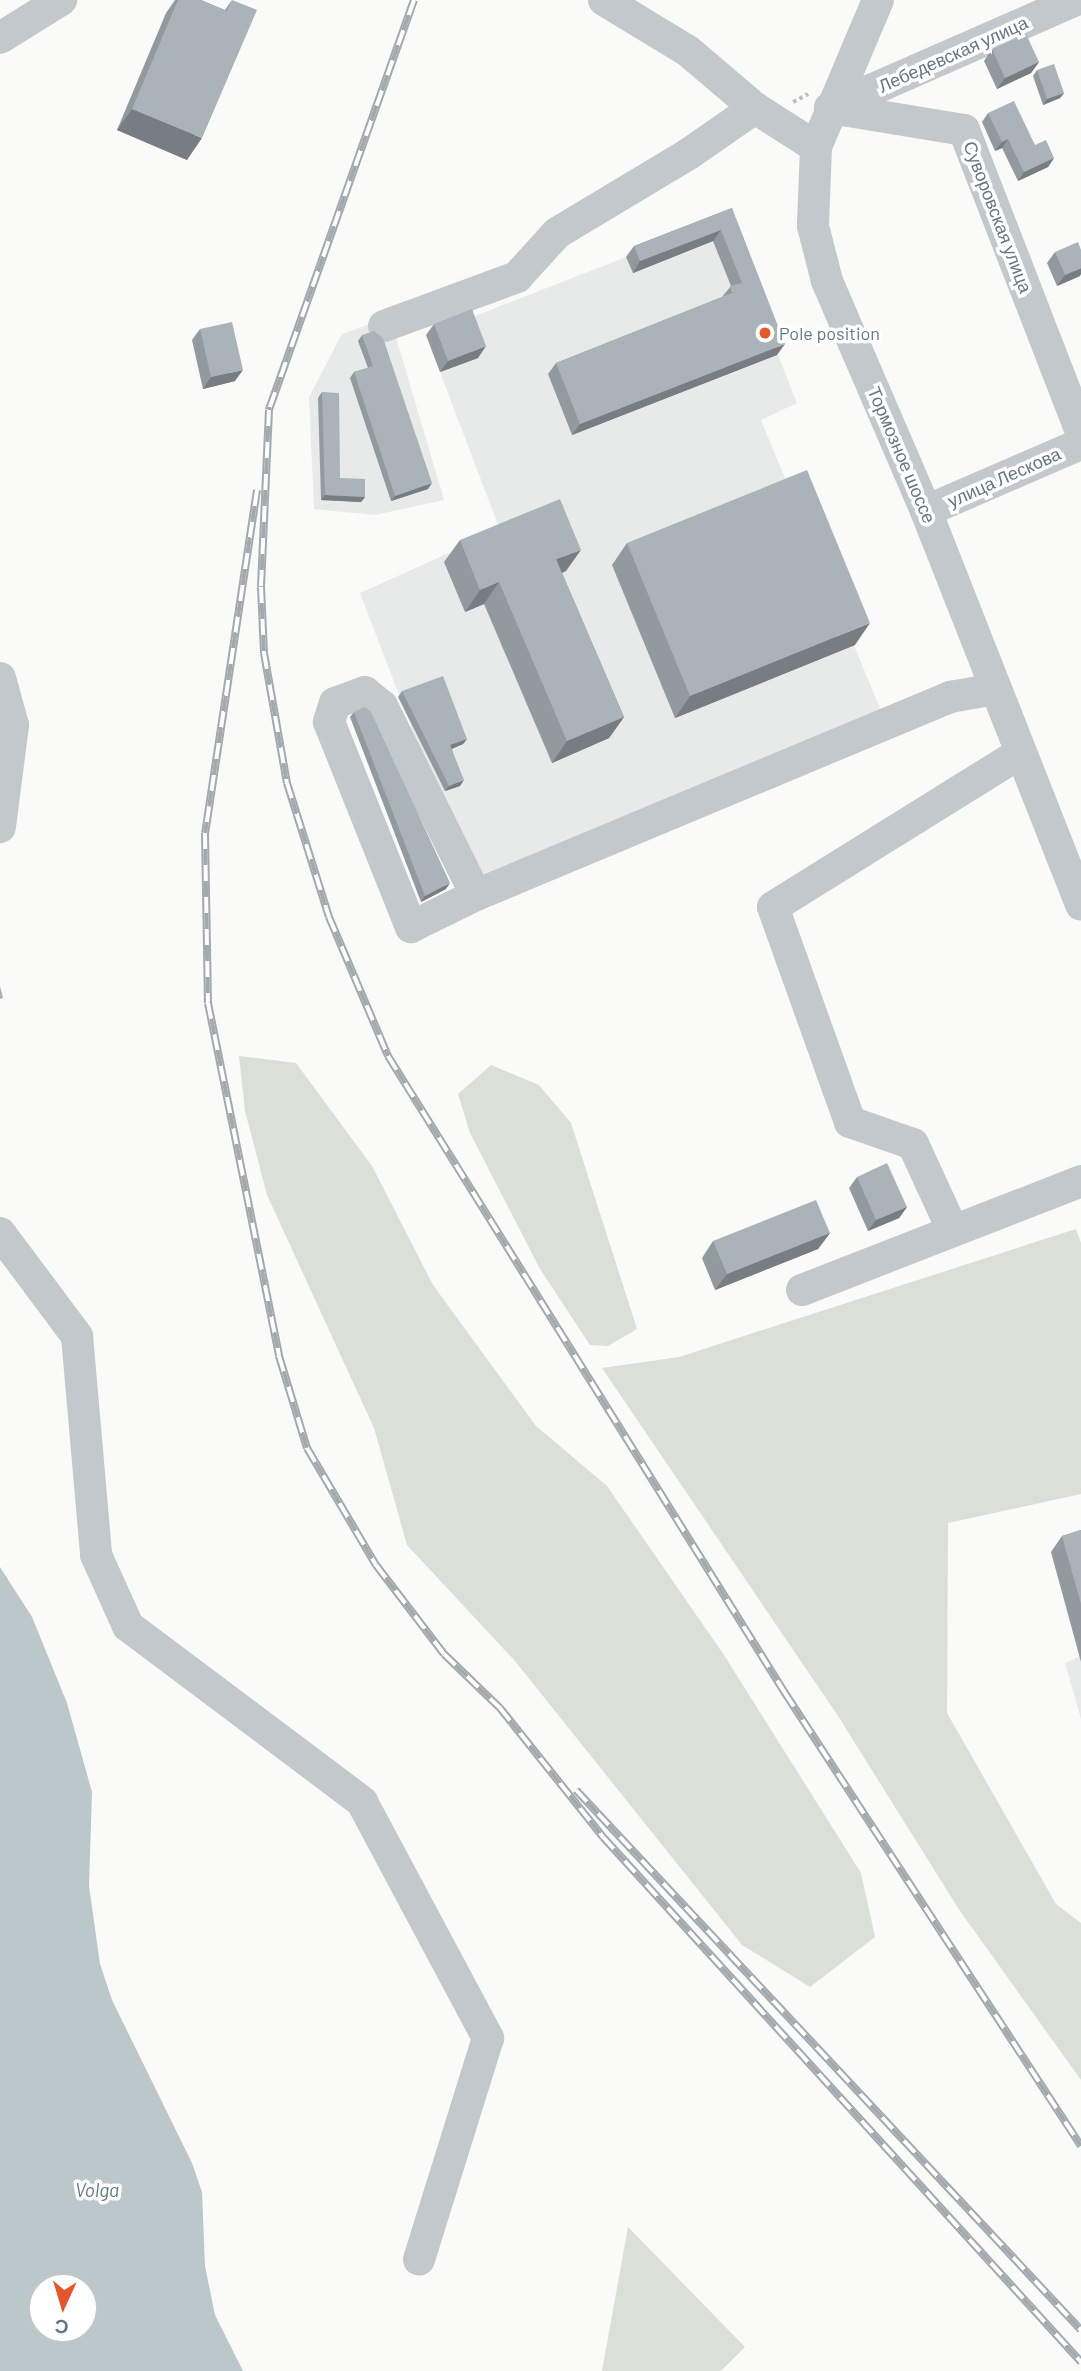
<!DOCTYPE html>
<meta charset="utf-8">
<style>
body{margin:0}
#map{position:relative;width:1081px;height:2371px;overflow:hidden;background:#fafaf8;font-family:Barlow,sans-serif}
div>[style]{position:absolute}
.built>*{inset:0;background:#e8e9e9}
.green>*{inset:0;background:#dadfd7}
.water>*{inset:0;background:#bbc7cb}
.path>*{height:3.5px;margin-top:-1.75px;transform-origin:0;background:repeating-linear-gradient(90deg,#bbbfc2 0 3.5px,transparent 0 7px)}
.minor>*{height:32px;margin:-16px;padding:0 16px;transform-origin:16px;border-radius:16px;background:#c3c8cc}
.rail>*{height:8px;margin-top:-4px;transform-origin:0;background:repeating-linear-gradient(90deg,#fff 0 16px,#a2aab0 0 32px);box-sizing:border-box;border-block:2px solid #a2aab0}
.wall>*{inset:0;background:#929a9f}
.shaded-wall>*{inset:0;background:#777d82}
.building>*{inset:0;background:#aab3b9}
.dots>*{width:19px;height:19px;translate:-50% -50%;box-sizing:border-box;border:4px solid #fff;border-radius:50%}
span{translate:-50% -50%;white-space:nowrap;text-align:center;line-height:1.15;-webkit-text-stroke:7px #fff;paint-order:stroke}
.street-label{font-size:18px;color:#657683}
.poi-label{font-size:18px;color:#657683}
.left{translate:0 -50%;text-align:left}
.water-label{font-size:19px;color:#60757c;font-style:italic}
.north{position:absolute;left:28px;top:2273px;width:70px;height:70px;box-sizing:border-box;background:#fff;border:2px solid #c1c8cd;border-radius:50%;rotate:184deg;font-size:19px;font-weight:700;line-height:28px;text-align:center;color:#657683}
.north::after{content:'';display:block;margin:auto;width:24px;height:32px;background:#e4572e;clip-path:polygon(50% 0,100% 100%,50% 72%,0 100%)}
</style>
<div id="map">
<div class="built">
<i style="clip-path:polygon(724px 219px,797px 403px,761px 420px,881px 711px,489px 883px,437px 794px,360px 593px,500px 530px,426px 335px)"></i>
<i style="clip-path:polygon(390px 317px,444px 500px,375px 515px,314px 509px,309px 397px,342px 334px)"></i>
<i style="clip-path:polygon(1081px 1540px,1081px 1719px,1065px 1663px,1081px 1656px,1051px 1552px)"></i>
</div>
<div class="green">
<i style="clip-path:polygon(239px 1056px,296px 1063px,372px 1166px,433px 1285px,536px 1426px,607px 1486px,724px 1655px,861px 1873px,875px 1937px,810px 1987px,742px 1945px,515px 1661px,407px 1545px,374px 1428px,267px 1195px,245px 1111px)"></i>
<i style="clip-path:polygon(491px 1065px,539px 1085px,571px 1123px,637px 1329px,608px 1346px,590px 1345px,540px 1269px,470px 1133px,458px 1094px)"></i>
<i style="clip-path:polygon(1076px 1229px,1081px 1243px,1081px 1494px,948px 1523px,947px 1713px,1056px 1904px,1081px 1923px,1081px 2080px,960px 1911px,838px 1716px,602px 1368px,679px 1357px)"></i>
<i style="clip-path:polygon(628px 2227px,745px 2347px,721px 2371px,602px 2371px)"></i>
</div>
<div class="water">
<i style="clip-path:polygon(evenodd,0 1567px,32px 1617px,67px 1703px,92px 1792px,89px 1886px,100px 1964px,112px 2000px,192px 2163px,202px 2192px,205px 2266px,215px 2315px,243px 2371px,0 2371px,0 1567px,42px 2287px,84px 2287px,84px 2329px,42px 2329px,42px 2287px)"></i>
</div>
<div class="path">
<i style="left:793px;top:102px;width:17px;rotate:-28deg"></i>
</div>
<div class="minor">
<i style="left:604px;top:0;width:98px;rotate:31.3deg"></i>
<i style="left:688px;top:51px;width:88px;rotate:40.4deg"></i>
<i style="left:755px;top:108px;width:72px;rotate:32.6deg"></i>
<i style="left:878px;top:0;width:160px;rotate:112.9deg"></i>
<i style="left:816px;top:147px;width:79px;rotate:92.2deg"></i>
<i style="left:813px;top:226px;width:57px;rotate:75.7deg"></i>
<i style="left:827px;top:281px;width:250px;rotate:66.7deg"></i>
<i style="left:926px;top:511px;width:423px;rotate:68.5deg"></i>
<i style="left:0;top:38px;width:72px;rotate:-31.9deg"></i>
<i style="left:830px;top:108px;width:136px;rotate:9.3deg"></i>
<i style="left:964px;top:130px;width:323px;rotate:68.8deg"></i>
<i style="left:830px;top:108px;width:269px;rotate:-23.7deg"></i>
<i style="left:384px;top:326px;width:142px;rotate:-20.2deg"></i>
<i style="left:517px;top:277px;width:59px;rotate:-47.7deg"></i>
<i style="left:557px;top:233px;width:155px;rotate:-31deg"></i>
<i style="left:690px;top:153px;width:79px;rotate:-34.7deg"></i>
<i style="left:926px;top:511px;width:169px;rotate:-23.4deg"></i>
<i style="left:0;top:678px;width:49px;rotate:74.5deg"></i>
<i style="left:13px;top:725px;width:103px;rotate:97.3deg"></i>
<i style="left:476px;top:895px;width:211px;rotate:-116.4deg"></i>
<i style="left:382px;top:706px;width:22px;rotate:-141deg"></i>
<i style="left:365px;top:692px;width:32px;rotate:160deg"></i>
<i style="left:335px;top:703px;width:20px;rotate:108deg"></i>
<i style="left:329px;top:722px;width:221px;rotate:68.2deg"></i>
<i style="left:411px;top:927px;width:72px;rotate:-26.2deg"></i>
<i style="left:476px;top:895px;width:514px;rotate:-22.67deg"></i>
<i style="left:950px;top:697px;width:46px;rotate:-10.1deg"></i>
<i style="left:953px;top:1231px;width:96px;rotate:-114.7deg"></i>
<i style="left:913px;top:1144px;width:67px;rotate:-160.8deg"></i>
<i style="left:850px;top:1122px;width:228px;rotate:-109.7deg"></i>
<i style="left:773px;top:907px;width:291px;rotate:-31.9deg"></i>
<i style="left:0;top:1233px;width:129px;rotate:53.2deg"></i>
<i style="left:77px;top:1336px;width:220px;rotate:85deg"></i>
<i style="left:96px;top:1555px;width:78px;rotate:65.7deg"></i>
<i style="left:128px;top:1626px;width:293px;rotate:36.9deg"></i>
<i style="left:362px;top:1802px;width:268px;rotate:61.9deg"></i>
<i style="left:488px;top:2038px;width:232px;rotate:107.3deg"></i>
<i style="left:802px;top:1290px;width:300px;rotate:-21.3deg"></i>
</div>
<div class="rail">
<i style="left:414px;top:0;width:435px;rotate:109.5deg"></i>
<i style="left:269px;top:410px;width:177px;rotate:92.6deg"></i>
<i style="left:261px;top:587px;width:66px;rotate:87.4deg"></i>
<i style="left:264px;top:653px;width:132px;rotate:80deg"></i>
<i style="left:287px;top:783px;width:140px;rotate:72.6deg"></i>
<i style="left:329px;top:917px;width:151px;rotate:67deg"></i>
<i style="left:388px;top:1056px;width:751px;rotate:58.07deg"></i>
<i style="left:785px;top:1693px;width:541px;rotate:56.84deg"></i>
<i style="left:257px;top:490px;width:347px;rotate:98.6deg"></i>
<i style="left:205px;top:833px;width:170px;rotate:89deg"></i>
<i style="left:208px;top:1003px;width:360px;rotate:78.6deg"></i>
<i style="left:279px;top:1356px;width:96px;rotate:73.1deg"></i>
<i style="left:307px;top:1448px;width:136px;rotate:59.5deg"></i>
<i style="left:376px;top:1565px;width:112px;rotate:52.6deg"></i>
<i style="left:444px;top:1654px;width:78px;rotate:44deg"></i>
<i style="left:500px;top:1708px;width:165px;rotate:51.4deg"></i>
<i style="left:603px;top:1837px;width:710px;rotate:47.68deg"></i>
<i style="left:576px;top:1790px;width:739px;rotate:46.92deg"></i>
</div>
<div class="wall">
<i style="clip-path:polygon(175px 0,201px 0,225px 10px,232px 0,187px 160px,117px 130px,166px 13px)"></i>
<i style="clip-path:polygon(992px 49px,1039px 62px,1031px 73px,997px 89px,984px 61px)"></i>
<i style="clip-path:polygon(1037px 70px,1064px 93px,1060px 98px,1043px 105px,1033px 76px)"></i>
<i style="clip-path:polygon(988px 113px,1054px 158px,1048px 167px,1018px 181px,1002px 148px,995px 151px,982px 122px)"></i>
<i style="clip-path:polygon(732px 208px,777px 355px,572px 435px,548px 374px,556px 363px,722px 297px,731px 286px,713px 241px,633px 273px,626px 257px,634px 246px)"></i>
<i style="clip-path:polygon(1055px 252px,1080px 276px,1057px 286px,1047px 263px)"></i>
<i style="clip-path:polygon(434px 324px,478px 358px,440px 372px,426px 335px)"></i>
<i style="clip-path:polygon(200px 329px,235px 381px,203px 389px,192px 340px)"></i>
<i style="clip-path:polygon(362px 335px,428px 489px,391px 501px,350px 378px,354px 372px,368px 368px,358px 341px)"></i>
<i style="clip-path:polygon(322px 392px,340px 478px,365px 497px,361px 502px,321px 500px,318px 398px)"></i>
<i style="clip-path:polygon(460px 540px,566px 571px,562px 573px,624px 717px,609px 738px,552px 763px,484px 604px,465px 612px,444px 562px)"></i>
<i style="clip-path:polygon(627px 543px,855px 645px,675px 718px,612px 565px)"></i>
<i style="clip-path:polygon(402px 691px,467px 739px,463px 744px,452px 749px,460px 786px,445px 791px,398px 697px)"></i>
<i style="clip-path:polygon(354px 712px,446px 889px,421px 902px,350px 717px)"></i>
<i style="clip-path:polygon(857px 1177px,907px 1207px,899px 1218px,868px 1231px,849px 1188px)"></i>
<i style="clip-path:polygon(830px 1233px,818px 1249px,715px 1290px,702px 1258px,713px 1241px)"></i>
<i style="clip-path:polygon(1081px 1530px,1081px 1662px,1051px 1552px,1062px 1536px)"></i>
</div>
<div class="shaded-wall">
<i style="clip-path:polygon(1039px 62px,1031px 73px,997px 89px,1005px 78px)"></i>
<i style="clip-path:polygon(1064px 93px,1060px 98px,1043px 105px,1047px 99px)"></i>
<i style="clip-path:polygon(132px 109px,202px 138px,187px 160px,117px 130px)"></i>
<i style="clip-path:polygon(1008px 139px,1002px 148px,995px 151px,1002px 142px)"></i>
<i style="clip-path:polygon(1054px 158px,1048px 167px,1018px 181px,1024px 172px)"></i>
<i style="clip-path:polygon(721px 230px,713px 241px,633px 273px,640px 261px)"></i>
<i style="clip-path:polygon(1081px 268px,1081px 274px,1080px 276px,1057px 286px,1065px 275px)"></i>
<i style="clip-path:polygon(785px 344px,777px 355px,572px 435px,580px 424px)"></i>
<i style="clip-path:polygon(486px 346px,478px 358px,440px 372px,448px 361px)"></i>
<i style="clip-path:polygon(243px 370px,235px 381px,203px 389px,211px 377px)"></i>
<i style="clip-path:polygon(432px 483px,428px 489px,391px 501px,395px 496px)"></i>
<i style="clip-path:polygon(325px 495px,365px 497px,361px 502px,321px 500px)"></i>
<i style="clip-path:polygon(581px 550px,566px 571px,541px 581px,556px 559px)"></i>
<i style="clip-path:polygon(499px 582px,484px 604px,465px 612px,480px 590px)"></i>
<i style="clip-path:polygon(870px 623px,855px 645px,675px 718px,690px 696px)"></i>
<i style="clip-path:polygon(624px 717px,609px 738px,552px 763px,567px 741px)"></i>
<i style="clip-path:polygon(467px 739px,463px 744px,446px 751px,450px 745px)"></i>
<i style="clip-path:polygon(464px 780px,460px 786px,445px 791px,449px 786px)"></i>
<i style="clip-path:polygon(450px 883px,446px 889px,421px 902px,425px 896px)"></i>
<i style="clip-path:polygon(907px 1207px,899px 1218px,868px 1231px,876px 1220px)"></i>
<i style="clip-path:polygon(830px 1233px,818px 1249px,715px 1290px,727px 1274px)"></i>
</div>
<div class="building">
<i style="clip-path:polygon(178px 0,201px 0,227px 11px,232px 0,257px 10px,202px 138px,132px 109px)"></i>
<i style="clip-path:polygon(1026px 34px,1039px 62px,1005px 78px,992px 49px)"></i>
<i style="clip-path:polygon(1054px 64px,1064px 93px,1047px 99px,1037px 70px)"></i>
<i style="clip-path:polygon(1014px 101px,1035px 145px,1046px 140px,1054px 158px,1024px 172px,1008px 139px,1002px 142px,988px 113px)"></i>
<i style="clip-path:polygon(732px 208px,785px 344px,580px 424px,556px 363px,732px 293px,730px 286px,742px 283px,721px 230px,640px 261px,634px 246px)"></i>
<i style="clip-path:polygon(1078px 242px,1081px 250px,1081px 268px,1065px 275px,1055px 252px)"></i>
<i style="clip-path:polygon(472px 309px,486px 346px,448px 361px,434px 324px)"></i>
<i style="clip-path:polygon(232px 322px,243px 370px,211px 377px,200px 329px)"></i>
<i style="clip-path:polygon(374px 331px,383px 338px,432px 483px,395px 496px,354px 372px,373px 366px,362px 335px)"></i>
<i style="clip-path:polygon(322px 392px,339px 393px,340px 478px,365px 479px,365px 497px,325px 495px)"></i>
<i style="clip-path:polygon(807px 470px,870px 623px,690px 696px,627px 543px)"></i>
<i style="clip-path:polygon(560px 499px,581px 550px,556px 559px,624px 717px,567px 741px,499px 582px,480px 590px,460px 540px)"></i>
<i style="clip-path:polygon(443px 676px,467px 739px,450px 745px,464px 780px,449px 786px,402px 691px)"></i>
<i style="clip-path:polygon(365px 707px,371px 712px,450px 883px,425px 896px,354px 712px)"></i>
<i style="clip-path:polygon(0 986px,3px 998px,0 999px)"></i>
<i style="clip-path:polygon(887px 1163px,907px 1207px,876px 1220px,857px 1177px)"></i>
<i style="clip-path:polygon(816px 1200px,830px 1233px,727px 1274px,713px 1241px)"></i>
<i style="clip-path:polygon(1081px 1530px,1081px 1604px,1062px 1536px)"></i>
</div>
<div class="dots">
<i style="left:765px;top:333px;background:#e4572e"></i>
</div>
<div class="street-label">
<span style="left:953px;top:54px;rotate:-24deg">Лебедевская улица</span>
<span style="left:998px;top:217px;rotate:69deg">Суворовская улица</span>
<span style="left:902px;top:455px;rotate:67deg">Тормозное шоссе</span>
<span style="left:1004px;top:477px;rotate:-24deg">улица Лескова</span>
</div>
<div class="poi-label">
<span class="left" style="left:779px;top:333px">Pole position</span>
</div>
<div class="water-label">
<span style="left:97px;top:2190px">Volga</span>
</div>
<div class="north">С</div>
</div>
